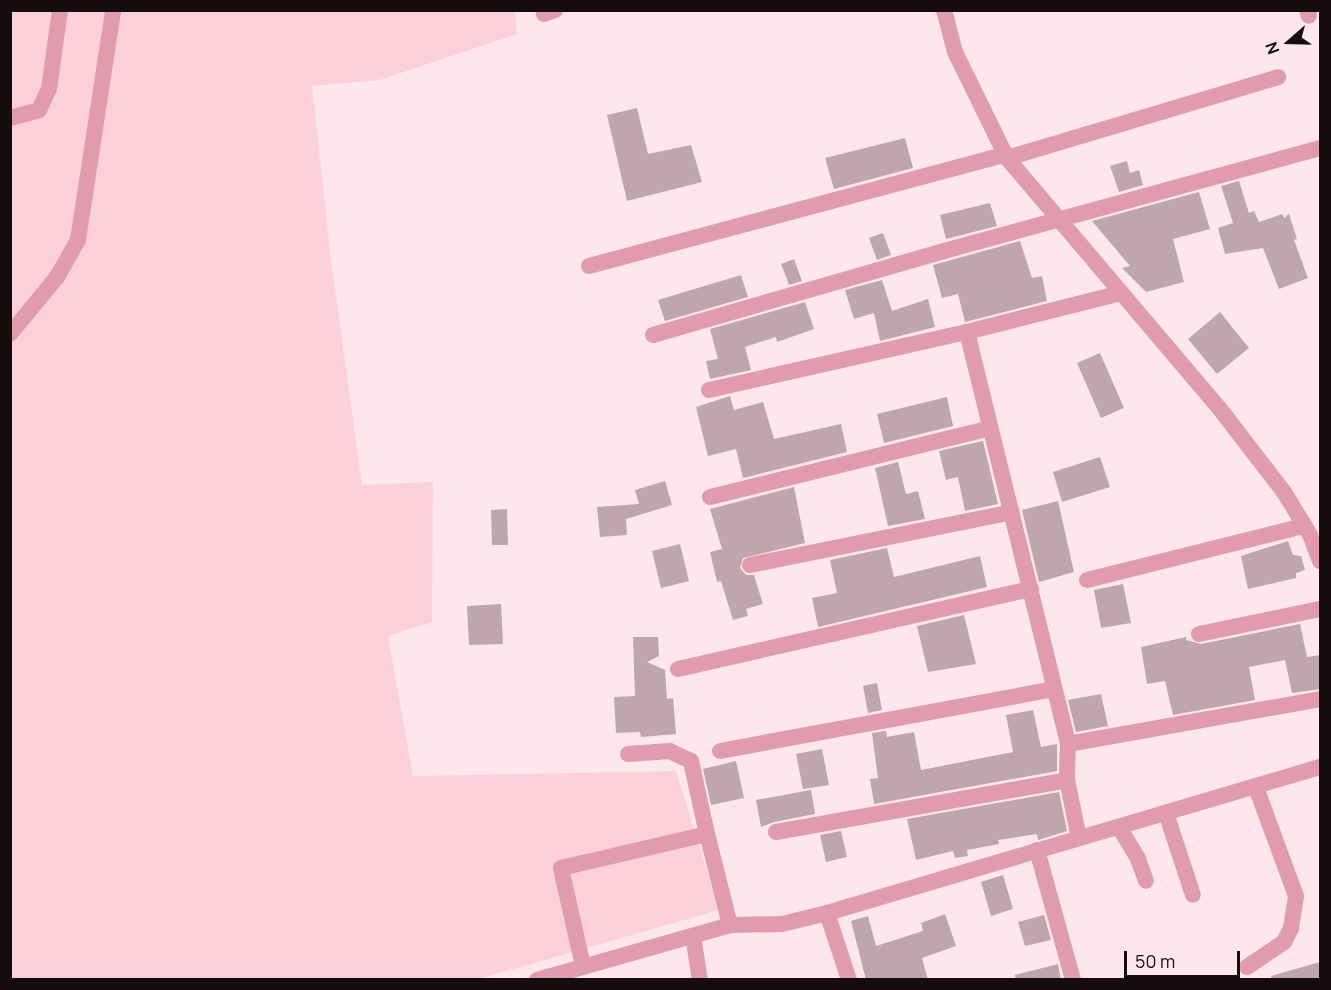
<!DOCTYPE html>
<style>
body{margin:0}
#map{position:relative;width:1331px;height:990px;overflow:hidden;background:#fde7ec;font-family:Manrope,sans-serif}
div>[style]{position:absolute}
.green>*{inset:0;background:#fcd0da}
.building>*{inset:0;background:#bfa6ac}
.minor>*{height:16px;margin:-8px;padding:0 8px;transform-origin:8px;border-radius:8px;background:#e09bac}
span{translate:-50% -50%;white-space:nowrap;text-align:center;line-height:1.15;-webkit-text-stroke:6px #fde7ec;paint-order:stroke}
.frame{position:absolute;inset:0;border:12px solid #150c0e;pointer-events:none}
.north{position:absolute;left:1259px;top:12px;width:60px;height:60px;-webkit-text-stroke:4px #fde7ec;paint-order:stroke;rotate:250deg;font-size:16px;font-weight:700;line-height:24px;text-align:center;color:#150c0e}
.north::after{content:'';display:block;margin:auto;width:21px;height:27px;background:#150c0e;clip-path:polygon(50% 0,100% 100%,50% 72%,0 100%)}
.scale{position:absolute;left:1124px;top:951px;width:116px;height:27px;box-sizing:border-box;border:3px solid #150c0e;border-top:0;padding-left:8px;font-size:18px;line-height:21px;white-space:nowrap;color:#150c0e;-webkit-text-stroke:4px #fde7ec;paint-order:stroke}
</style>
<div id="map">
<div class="green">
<i style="clip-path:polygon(10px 11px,515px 11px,517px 34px,380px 80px,312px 86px,331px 259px,362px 485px,433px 482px,432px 622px,388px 636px,413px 776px,676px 771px,719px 910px,478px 979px,11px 979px)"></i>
</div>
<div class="building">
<i style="clip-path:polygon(637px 108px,648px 154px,691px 145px,702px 182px,627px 201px,607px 115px)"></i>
<i style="clip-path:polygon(905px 138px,913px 168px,834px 189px,825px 158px)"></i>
<i style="clip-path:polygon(1127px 161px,1130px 173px,1139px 170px,1143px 185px,1119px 192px,1110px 166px)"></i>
<i style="clip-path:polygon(1239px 181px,1249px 213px,1254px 211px,1259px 222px,1282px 214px,1284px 218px,1289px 214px,1297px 239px,1294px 240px,1308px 278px,1279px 289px,1263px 248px,1225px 254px,1218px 228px,1233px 223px,1221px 186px)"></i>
<i style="clip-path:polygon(1199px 192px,1210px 229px,1173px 239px,1184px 282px,1146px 292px,1122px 268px,1130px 266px,1092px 221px)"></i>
<i style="clip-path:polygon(990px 203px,997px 226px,946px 239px,940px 215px)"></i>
<i style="clip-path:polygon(883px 233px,891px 255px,877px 260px,869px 238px)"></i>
<i style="clip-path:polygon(1020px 241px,1032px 278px,1042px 276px,1047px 301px,965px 322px,958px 294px,942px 298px,933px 265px)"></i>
<i style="clip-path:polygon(794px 259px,802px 281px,789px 285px,781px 264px)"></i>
<i style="clip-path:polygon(741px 275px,748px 297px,665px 321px,658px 300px)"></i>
<i style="clip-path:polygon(882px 280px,892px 311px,928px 299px,935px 327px,880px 341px,874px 313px,854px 319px,845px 290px)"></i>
<i style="clip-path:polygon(805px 302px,814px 329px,777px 342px,776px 337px,745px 347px,751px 370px,710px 379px,706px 361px,718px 359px,710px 329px)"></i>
<i style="clip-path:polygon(1220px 312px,1249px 348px,1217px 374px,1188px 339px)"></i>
<i style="clip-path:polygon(1100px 353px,1124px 408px,1101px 418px,1077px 363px)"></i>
<i style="clip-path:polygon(730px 396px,734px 410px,763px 402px,774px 439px,841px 424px,847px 452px,743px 478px,736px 449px,708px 456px,696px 407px)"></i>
<i style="clip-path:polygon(947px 397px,953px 426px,884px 443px,877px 414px)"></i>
<i style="clip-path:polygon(983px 441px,998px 504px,965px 511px,958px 477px,946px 480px,939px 451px)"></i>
<i style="clip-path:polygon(1100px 457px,1110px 487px,1062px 502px,1053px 472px)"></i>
<i style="clip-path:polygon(898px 462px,906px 494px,918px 491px,925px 519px,888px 526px,875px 468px)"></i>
<i style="clip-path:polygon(665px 481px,672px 505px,626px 519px,627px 535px,600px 537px,597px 507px,639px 504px,635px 490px)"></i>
<i style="clip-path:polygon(794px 487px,805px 543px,743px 558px,740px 568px,746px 575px,754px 575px,763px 604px,746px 609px,748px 616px,733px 620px,721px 581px,717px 582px,710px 552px,722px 549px,710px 509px)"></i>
<i style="clip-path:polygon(1058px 501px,1074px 572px,1039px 582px,1022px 510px)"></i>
<i style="clip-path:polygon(507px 509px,508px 545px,492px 545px,491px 510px)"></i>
<i style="clip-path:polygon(1288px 541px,1293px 555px,1301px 556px,1305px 570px,1296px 573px,1296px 578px,1248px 589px,1241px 556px)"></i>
<i style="clip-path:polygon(680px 544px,689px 581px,661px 588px,652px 551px)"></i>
<i style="clip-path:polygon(887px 548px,894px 577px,980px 556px,987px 587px,818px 627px,812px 598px,837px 593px,830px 560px)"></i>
<i style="clip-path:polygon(1123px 584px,1131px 623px,1101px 628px,1094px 590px)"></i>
<i style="clip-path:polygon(501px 604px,503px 644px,469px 645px,467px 606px)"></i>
<i style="clip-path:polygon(964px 615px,976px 664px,928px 672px,917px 626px)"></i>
<i style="clip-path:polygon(1300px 624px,1307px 657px,1320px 655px,1320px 689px,1292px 693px,1285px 660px,1249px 667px,1255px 700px,1173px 715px,1165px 681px,1147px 684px,1141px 647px,1186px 637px,1186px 640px,1201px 644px)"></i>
<i style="clip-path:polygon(633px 637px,658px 637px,659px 656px,647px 662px,665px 670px,667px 699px,673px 698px,676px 734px,641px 737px,640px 732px,616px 733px,614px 697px,635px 696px)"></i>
<i style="clip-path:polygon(877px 683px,882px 710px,868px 713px,863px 686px)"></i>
<i style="clip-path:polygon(1101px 694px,1108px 726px,1076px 732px,1068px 700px)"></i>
<i style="clip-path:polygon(1033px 710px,1041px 747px,1057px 744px,1057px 771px,874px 804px,870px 779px,878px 778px,872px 733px,886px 731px,887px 737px,914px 732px,921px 770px,1013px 752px,1006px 715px)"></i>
<i style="clip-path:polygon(822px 749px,829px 785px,803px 789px,796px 754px)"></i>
<i style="clip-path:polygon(736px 761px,744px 798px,711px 805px,703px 769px)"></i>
<i style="clip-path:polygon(811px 790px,815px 814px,774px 822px,761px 827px,756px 800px)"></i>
<i style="clip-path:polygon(1059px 792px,1067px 831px,1038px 840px,1037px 834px,998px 840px,999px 844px,967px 850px,968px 856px,955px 858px,953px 851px,916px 860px,907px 819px)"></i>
<i style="clip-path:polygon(841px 831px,847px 857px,826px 862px,820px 835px)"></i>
<i style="clip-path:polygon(1003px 875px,1013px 909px,991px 916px,981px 882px)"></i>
<i style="clip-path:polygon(945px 914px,956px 946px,922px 958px,928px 980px,866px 980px,851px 921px,868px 916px,876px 946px,923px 931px,921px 923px)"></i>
<i style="clip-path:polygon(1044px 915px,1051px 940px,1025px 946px,1018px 922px)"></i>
<i style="clip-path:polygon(1320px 962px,1320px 980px,1272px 980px,1271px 976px)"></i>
<i style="clip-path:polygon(1058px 964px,1061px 980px,1016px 980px,1015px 975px)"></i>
</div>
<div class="minor">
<i style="left:944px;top:10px;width:43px;rotate:75.3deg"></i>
<i style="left:955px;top:52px;width:118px;rotate:63.9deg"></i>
<i style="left:1007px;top:158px;width:329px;rotate:49.7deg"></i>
<i style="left:1220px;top:409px;width:105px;rotate:52.4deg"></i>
<i style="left:1284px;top:492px;width:50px;rotate:58.8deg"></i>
<i style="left:1310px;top:535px;width:28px;rotate:69deg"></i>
<i style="left:1307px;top:10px;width:6px;rotate:72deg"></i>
<i style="left:544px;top:14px;width:12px;rotate:-20deg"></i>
<i style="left:10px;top:118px;width:30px;rotate:-15deg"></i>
<i style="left:39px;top:110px;width:23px;rotate:-65deg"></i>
<i style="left:49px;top:89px;width:80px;rotate:-82.1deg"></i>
<i style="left:1007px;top:158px;width:283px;rotate:-16.6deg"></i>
<i style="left:589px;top:266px;width:432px;rotate:-15deg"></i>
<i style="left:967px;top:332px;width:424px;rotate:76.2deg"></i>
<i style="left:1068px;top:744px;width:36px;rotate:92deg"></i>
<i style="left:1067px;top:780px;width:59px;rotate:78.3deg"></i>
<i style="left:10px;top:334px;width:74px;rotate:-50.5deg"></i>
<i style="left:57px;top:277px;width:43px;rotate:-60.4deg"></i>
<i style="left:78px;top:240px;width:233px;rotate:-81.3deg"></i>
<i style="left:653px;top:335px;width:303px;rotate:-16.1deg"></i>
<i style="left:944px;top:251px;width:390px;rotate:-15.3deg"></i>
<i style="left:709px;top:390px;width:264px;rotate:-12.7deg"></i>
<i style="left:967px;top:332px;width:159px;rotate:-14.2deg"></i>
<i style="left:710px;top:497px;width:288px;rotate:-13.8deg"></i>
<i style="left:750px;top:565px;width:267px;rotate:-11.4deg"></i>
<i style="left:1087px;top:580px;width:224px;rotate:-14deg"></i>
<i style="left:1199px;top:634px;width:124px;rotate:-11.7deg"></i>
<i style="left:678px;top:669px;width:362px;rotate:-12.8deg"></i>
<i style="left:1068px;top:744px;width:256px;rotate:-10.1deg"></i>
<i style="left:720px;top:751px;width:339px;rotate:-10.5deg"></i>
<i style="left:1166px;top:813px;width:86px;rotate:71.8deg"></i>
<i style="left:1119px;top:827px;width:37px;rotate:59deg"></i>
<i style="left:1138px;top:859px;width:23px;rotate:70deg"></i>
<i style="left:776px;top:832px;width:296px;rotate:-10.1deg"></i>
<i style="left:707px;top:834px;width:94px;rotate:75.8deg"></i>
<i style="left:1037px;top:850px;width:135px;rotate:74.5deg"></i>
<i style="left:827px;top:913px;width:71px;rotate:71.8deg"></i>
<i style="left:693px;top:936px;width:45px;rotate:81deg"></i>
<i style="left:583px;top:966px;width:100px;rotate:-102.7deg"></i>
<i style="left:561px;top:868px;width:150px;rotate:-13.1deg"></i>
<i style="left:707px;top:834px;width:75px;rotate:-102.4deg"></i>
<i style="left:691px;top:761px;width:23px;rotate:-155deg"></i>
<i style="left:670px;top:751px;width:42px;rotate:175.9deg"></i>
<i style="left:1247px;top:967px;width:45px;rotate:-34deg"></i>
<i style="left:1284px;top:942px;width:16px;rotate:-63deg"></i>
<i style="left:1291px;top:928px;width:32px;rotate:-81deg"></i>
<i style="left:1296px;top:896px;width:116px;rotate:-110.2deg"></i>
<i style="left:537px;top:980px;width:201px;rotate:-15.9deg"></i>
<i style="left:730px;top:925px;width:52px;rotate:-1.1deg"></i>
<i style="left:782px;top:924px;width:46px;rotate:-13.7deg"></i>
<i style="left:827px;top:913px;width:514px;rotate:-16.5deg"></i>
</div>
<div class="frame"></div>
<div class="north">N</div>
<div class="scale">50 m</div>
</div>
